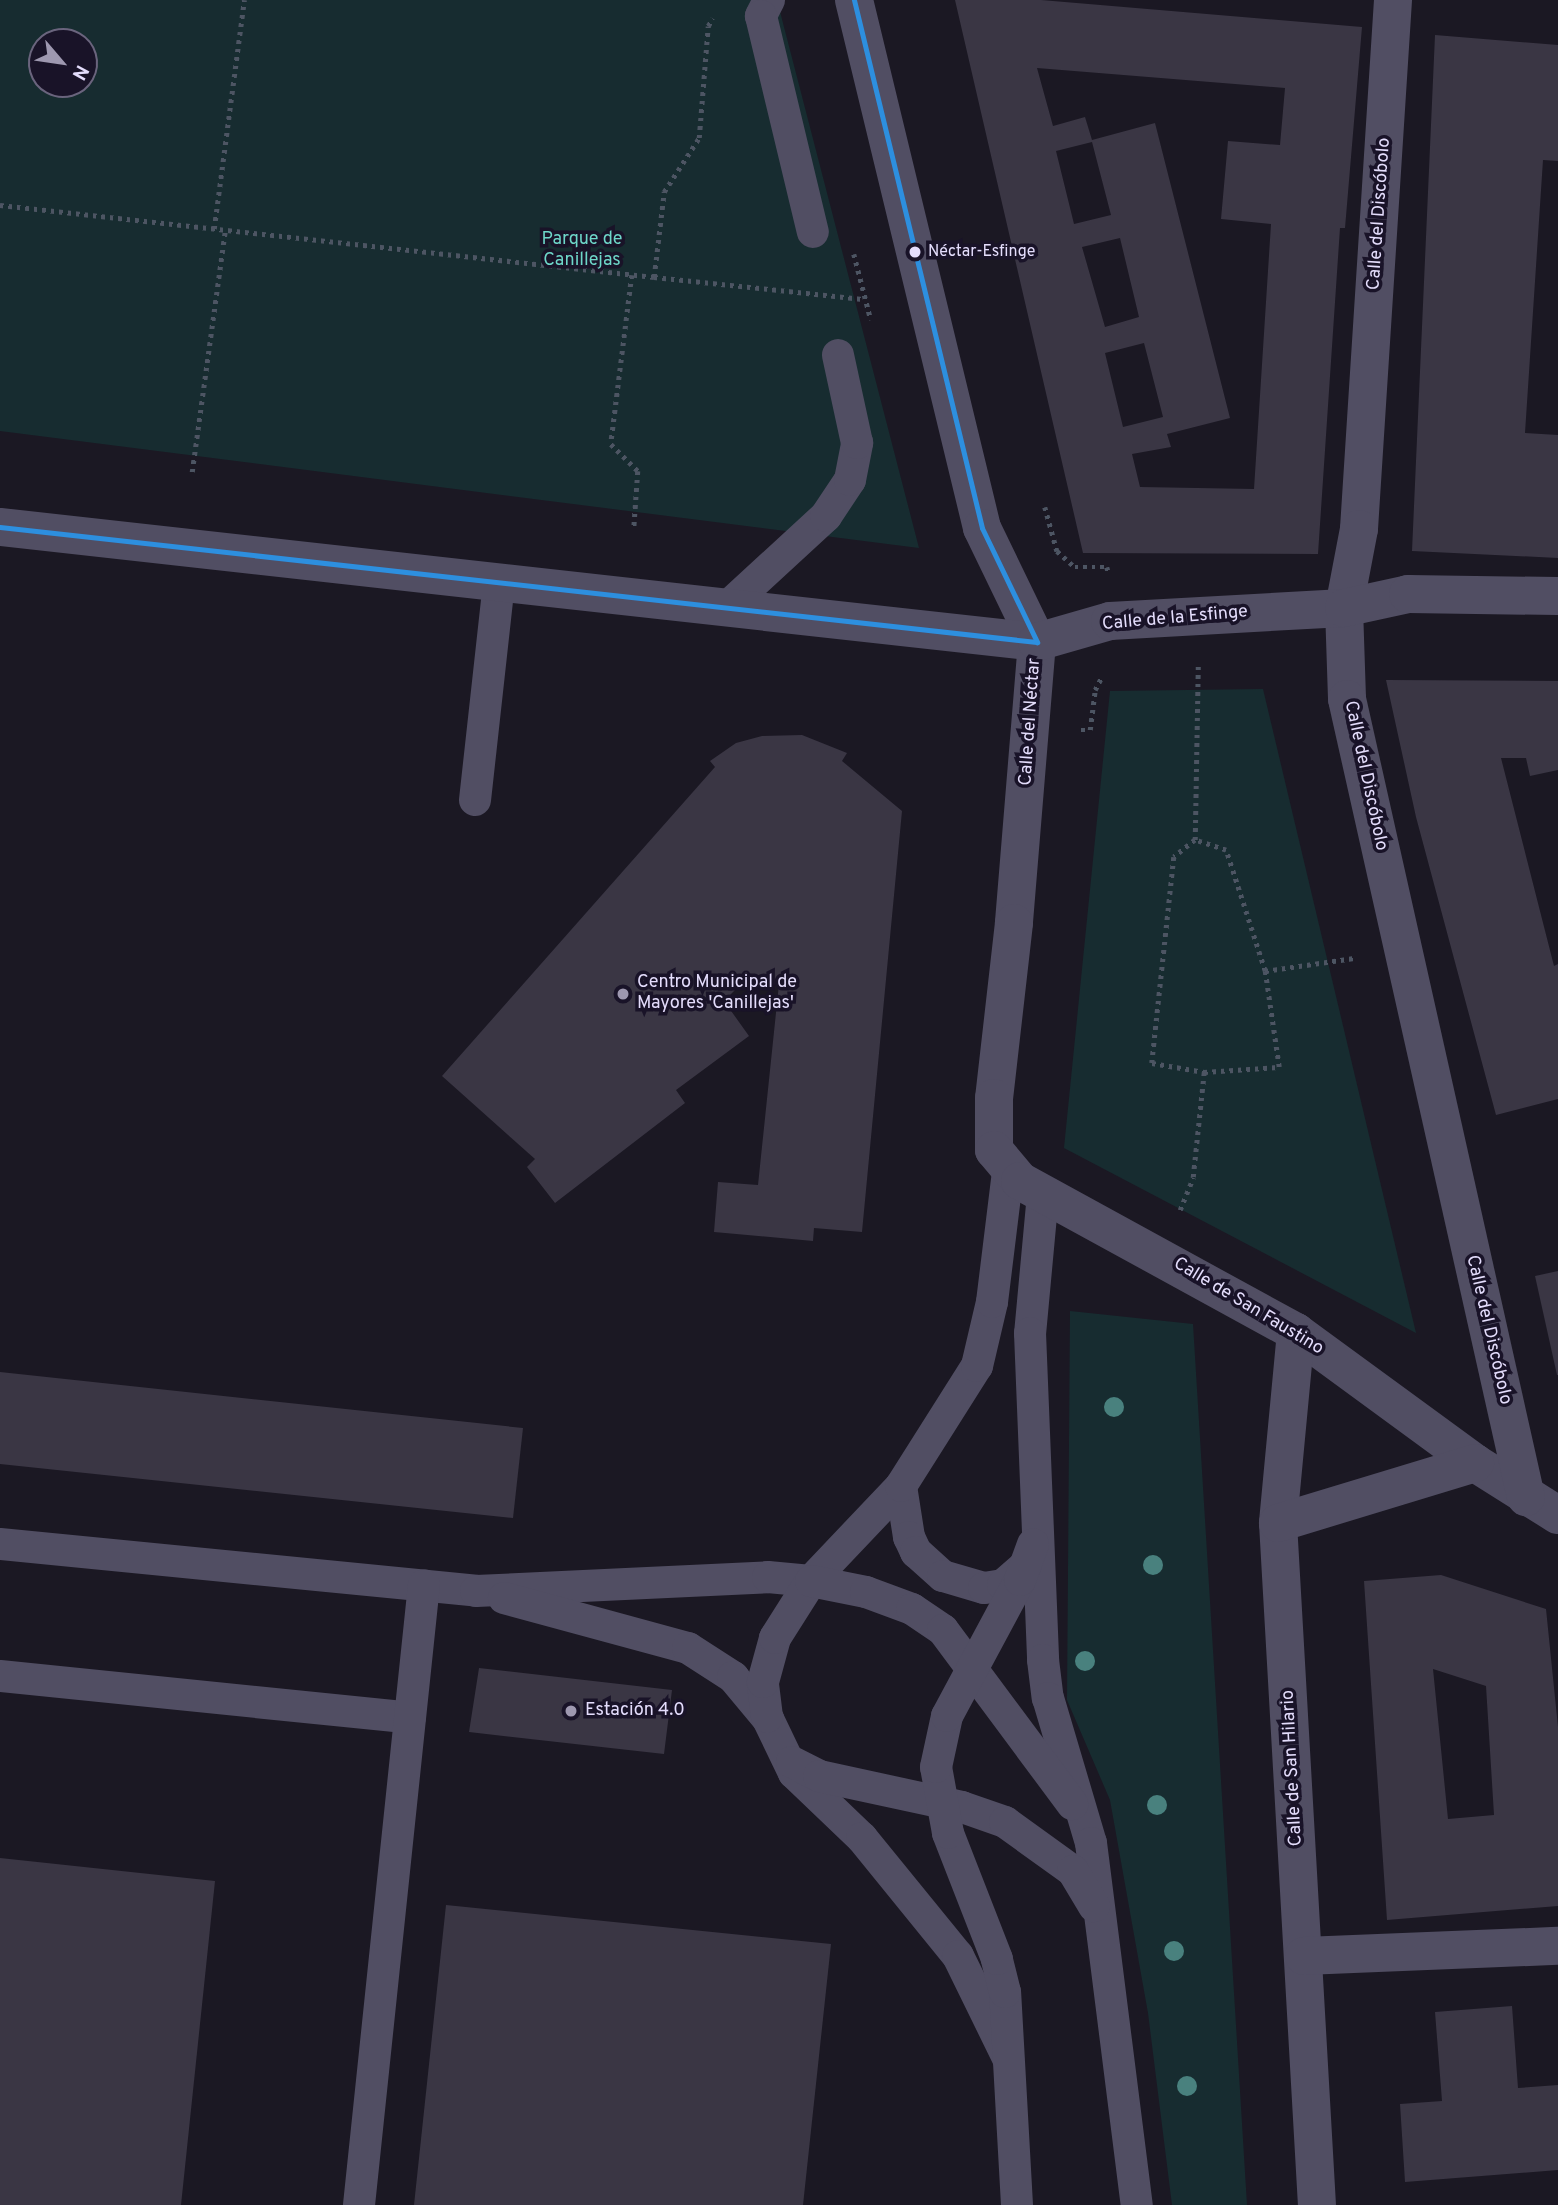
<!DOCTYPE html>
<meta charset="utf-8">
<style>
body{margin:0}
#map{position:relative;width:1558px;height:2205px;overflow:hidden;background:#1b1823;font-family:Overpass,sans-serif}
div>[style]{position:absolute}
.green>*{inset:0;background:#172c30}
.building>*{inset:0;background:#3a3644}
.path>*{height:4.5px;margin-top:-2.25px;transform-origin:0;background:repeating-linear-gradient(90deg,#4d5563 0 3.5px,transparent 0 8.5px)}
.lane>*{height:32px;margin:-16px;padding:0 16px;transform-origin:16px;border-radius:16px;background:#514e63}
.street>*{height:38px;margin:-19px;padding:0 19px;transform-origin:19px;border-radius:19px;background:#514e63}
.bus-1>*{height:5px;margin:-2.5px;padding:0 2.5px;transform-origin:2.5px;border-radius:2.5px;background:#2d8fdf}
.trees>*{width:20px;height:20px;margin:-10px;border-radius:50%;background:#49817e}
.dots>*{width:19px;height:19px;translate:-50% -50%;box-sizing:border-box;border:4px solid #191328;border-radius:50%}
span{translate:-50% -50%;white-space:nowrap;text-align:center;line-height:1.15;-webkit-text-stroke:7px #191328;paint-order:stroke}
.bus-label{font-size:16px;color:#e4ddfc}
.left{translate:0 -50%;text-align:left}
.street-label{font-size:18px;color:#e4ddfc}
.park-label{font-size:18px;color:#6ed7c9}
.poi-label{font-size:18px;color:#e4ddfc}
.north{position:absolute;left:28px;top:28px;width:70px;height:70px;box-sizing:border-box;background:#191328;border:2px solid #6a647d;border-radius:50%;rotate:119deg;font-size:19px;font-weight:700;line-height:28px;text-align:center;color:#e4ddfc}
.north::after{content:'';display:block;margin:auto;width:24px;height:32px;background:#9e98b0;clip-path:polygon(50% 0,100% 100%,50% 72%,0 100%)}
</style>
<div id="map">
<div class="green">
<i style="clip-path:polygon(evenodd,0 0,777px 0,919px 548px,0 431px,0 0,42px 42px,84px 42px,84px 84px,42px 84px,42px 42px)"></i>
<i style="clip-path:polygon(1263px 689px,1416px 1333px,1064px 1148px,1110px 691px)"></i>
<i style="clip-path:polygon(1070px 1311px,1193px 1324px,1247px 2205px,1172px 2205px,1148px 2013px,1110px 1800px,1067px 1700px)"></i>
</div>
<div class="building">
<i style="clip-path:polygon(evenodd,955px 0,1041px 0,1362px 27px,1345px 228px,1340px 228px,1318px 554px,1083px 553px,955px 0,1037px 68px,1285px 88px,1280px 145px,1228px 141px,1221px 219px,1271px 224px,1254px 489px,1140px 487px,1132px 454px,1171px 447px,1167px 434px,1230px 418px,1155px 123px,1092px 140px,1085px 117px,1053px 126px,1037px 68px,955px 0,1092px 142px,1111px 215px,1074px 224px,1056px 151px,1092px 142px,955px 0,1120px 238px,1139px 317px,1105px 327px,1082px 247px,1120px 238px,955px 0,1144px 343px,1163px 417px,1123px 427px,1105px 353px,1144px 343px)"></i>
<i style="clip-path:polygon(1435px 35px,1558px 45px,1558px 161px,1543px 160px,1525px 433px,1558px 435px,1558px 558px,1412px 551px)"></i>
<i style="clip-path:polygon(1386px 680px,1558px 681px,1558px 770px,1530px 776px,1526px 758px,1501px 758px,1554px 966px,1558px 964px,1558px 1099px,1496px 1115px,1416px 817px)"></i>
<i style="clip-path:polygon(802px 735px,847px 753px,842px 761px,902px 811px,862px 1232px,814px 1228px,813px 1241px,714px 1232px,718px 1182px,758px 1185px,779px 984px,738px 987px,724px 1001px,749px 1036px,676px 1090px,685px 1103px,555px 1203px,527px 1167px,535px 1159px,442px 1076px,715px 767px,710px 761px,736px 743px,762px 736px)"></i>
<i style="clip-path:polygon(1558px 1271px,1558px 1375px,1557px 1375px,1535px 1276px)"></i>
<i style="clip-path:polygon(0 1372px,523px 1428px,513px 1518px,0 1464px)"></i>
<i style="clip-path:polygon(evenodd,1441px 1575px,1546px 1609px,1558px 1727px,1558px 1906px,1387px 1920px,1364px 1581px,1441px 1575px,1433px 1669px,1486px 1686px,1494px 1815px,1448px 1819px,1433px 1669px)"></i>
<i style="clip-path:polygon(479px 1668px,672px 1690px,664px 1754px,469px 1732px)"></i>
<i style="clip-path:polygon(0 1858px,215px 1881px,181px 2205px,0 2205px)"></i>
<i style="clip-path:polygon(446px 1905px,831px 1944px,803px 2205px,414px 2205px)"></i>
<i style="clip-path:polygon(1512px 2006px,1518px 2088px,1558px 2085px,1558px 2170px,1405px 2182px,1400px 2104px,1442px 2101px,1435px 2012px)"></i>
</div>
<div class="path">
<i style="left:0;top:205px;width:658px;rotate:6.28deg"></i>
<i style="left:654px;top:277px;width:86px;rotate:-83.3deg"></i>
<i style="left:664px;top:192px;width:64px;rotate:-57.1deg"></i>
<i style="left:699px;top:138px;width:112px;rotate:-85.4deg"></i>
<i style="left:708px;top:26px;width:9px;rotate:-58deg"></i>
<i style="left:214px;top:229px;width:231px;rotate:-82.5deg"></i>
<i style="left:854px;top:254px;width:68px;rotate:75.6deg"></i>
<i style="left:632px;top:275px;width:170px;rotate:97.1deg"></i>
<i style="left:611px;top:444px;width:38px;rotate:45deg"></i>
<i style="left:638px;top:471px;width:57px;rotate:94deg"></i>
<i style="left:654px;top:277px;width:212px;rotate:6deg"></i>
<i style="left:192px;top:472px;width:244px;rotate:-82.2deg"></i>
<i style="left:1045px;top:507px;width:46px;rotate:74.7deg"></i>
<i style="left:1057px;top:551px;width:24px;rotate:42deg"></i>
<i style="left:1075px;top:567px;width:32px"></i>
<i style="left:1107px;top:567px;width:4px;rotate:76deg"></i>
<i style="left:1081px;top:730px;width:9px"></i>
<i style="left:1090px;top:730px;width:40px;rotate:-82.9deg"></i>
<i style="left:1095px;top:690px;width:16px;rotate:-63deg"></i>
<i style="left:1195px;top:840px;width:174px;rotate:-89deg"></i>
<i style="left:1265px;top:971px;width:90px;rotate:-8.3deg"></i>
<i style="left:1180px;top:1210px;width:35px;rotate:-68deg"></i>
<i style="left:1193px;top:1177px;width:106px;rotate:-84deg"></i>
<i style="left:1204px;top:1072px;width:75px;rotate:-3.8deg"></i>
<i style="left:1279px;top:1067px;width:97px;rotate:-98.3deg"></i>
<i style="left:1265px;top:971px;width:127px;rotate:-107.9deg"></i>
<i style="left:1226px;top:850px;width:33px;rotate:-162deg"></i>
<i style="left:1195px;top:840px;width:27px;rotate:141deg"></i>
<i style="left:1174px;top:857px;width:207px;rotate:96.1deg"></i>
<i style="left:1152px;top:1063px;width:53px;rotate:9.8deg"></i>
</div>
<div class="lane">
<i style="left:769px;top:0;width:18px;rotate:117deg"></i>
<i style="left:761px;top:16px;width:222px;rotate:76.5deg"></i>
<i style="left:726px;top:608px;width:136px;rotate:-42.6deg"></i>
<i style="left:826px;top:516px;width:43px;rotate:-56.3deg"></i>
<i style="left:850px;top:480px;width:38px;rotate:-79deg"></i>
<i style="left:857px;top:443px;width:90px;rotate:-102.2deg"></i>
<i style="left:475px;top:800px;width:218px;rotate:-83.7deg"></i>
<i style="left:1043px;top:1194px;width:140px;rotate:95.3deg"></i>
<i style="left:1030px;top:1333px;width:327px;rotate:87.7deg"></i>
<i style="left:1043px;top:1660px;width:38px;rotate:83deg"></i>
<i style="left:1048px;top:1698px;width:151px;rotate:73.5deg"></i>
<i style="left:1091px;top:1843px;width:365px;rotate:82.8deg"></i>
<i style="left:901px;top:1486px;width:52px;rotate:81.1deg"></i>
<i style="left:909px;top:1537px;width:17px;rotate:65deg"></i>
<i style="left:916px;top:1552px;width:36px;rotate:42deg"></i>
<i style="left:943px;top:1576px;width:43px;rotate:16.3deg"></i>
<i style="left:984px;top:1588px;width:19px;rotate:-9deg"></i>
<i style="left:1003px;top:1585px;width:30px;rotate:-41deg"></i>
<i style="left:0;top:1544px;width:478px;rotate:5.6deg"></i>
<i style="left:476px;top:1591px;width:292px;rotate:-2.7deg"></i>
<i style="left:768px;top:1577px;width:43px;rotate:5.3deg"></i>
<i style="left:811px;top:1581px;width:131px;rotate:-46.5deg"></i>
<i style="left:901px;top:1486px;width:142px;rotate:-57.7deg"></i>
<i style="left:977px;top:1366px;width:66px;rotate:-76.8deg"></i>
<i style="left:992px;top:1302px;width:132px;rotate:-83deg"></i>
<i style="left:504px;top:1598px;width:191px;rotate:15.2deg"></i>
<i style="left:688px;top:1648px;width:54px;rotate:32.8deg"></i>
<i style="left:733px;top:1677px;width:55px;rotate:50.2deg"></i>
<i style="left:768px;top:1719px;width:60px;rotate:64.3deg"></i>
<i style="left:794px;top:1773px;width:94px;rotate:43.7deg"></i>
<i style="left:862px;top:1838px;width:152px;rotate:50.9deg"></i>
<i style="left:958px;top:1956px;width:114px;rotate:63.9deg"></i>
<i style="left:0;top:1676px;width:412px;rotate:5.8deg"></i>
<i style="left:767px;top:1717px;width:35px;rotate:-97deg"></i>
<i style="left:763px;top:1682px;width:46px;rotate:-74.7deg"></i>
<i style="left:775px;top:1638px;width:67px;rotate:-57.7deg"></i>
<i style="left:811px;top:1581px;width:56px;rotate:11.3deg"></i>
<i style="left:866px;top:1592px;width:49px;rotate:20.3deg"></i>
<i style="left:912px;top:1609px;width:37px;rotate:34deg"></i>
<i style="left:943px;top:1630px;width:217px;rotate:53.4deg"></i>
<i style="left:792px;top:1762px;width:30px;rotate:27deg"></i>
<i style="left:819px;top:1776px;width:146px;rotate:12.2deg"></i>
<i style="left:962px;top:1807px;width:46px;rotate:19.2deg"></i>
<i style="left:1005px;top:1822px;width:84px;rotate:35.8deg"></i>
<i style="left:1073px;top:1871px;width:41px;rotate:59deg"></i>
<i style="left:359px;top:2205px;width:623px;rotate:-84.02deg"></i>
<i style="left:1017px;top:2205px;width:213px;rotate:-93.2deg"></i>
<i style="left:1005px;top:1992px;width:34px;rotate:-104deg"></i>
<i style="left:997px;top:1959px;width:135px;rotate:-111.3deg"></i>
<i style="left:948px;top:1833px;width:67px;rotate:-100.3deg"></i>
<i style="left:936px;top:1767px;width:52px;rotate:-77.8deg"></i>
<i style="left:947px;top:1716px;width:154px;rotate:-61.8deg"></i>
<i style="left:1020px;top:1580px;width:38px;rotate:-70deg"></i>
</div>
<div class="street">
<i style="left:854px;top:0;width:543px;rotate:76.37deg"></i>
<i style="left:982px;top:528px;width:127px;rotate:64.2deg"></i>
<i style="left:1037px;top:642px;width:282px;rotate:94.7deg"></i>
<i style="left:1014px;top:923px;width:176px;rotate:96.5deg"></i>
<i style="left:994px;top:1098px;width:52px;rotate:90deg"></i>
<i style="left:994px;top:1150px;width:40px;rotate:50deg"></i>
<i style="left:1020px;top:1181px;width:315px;rotate:28.7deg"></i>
<i style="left:1296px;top:1332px;width:222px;rotate:36.2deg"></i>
<i style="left:1475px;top:1463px;width:98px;rotate:32.1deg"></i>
<i style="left:1393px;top:0;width:530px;rotate:93.68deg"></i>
<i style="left:1359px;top:529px;width:80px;rotate:100.8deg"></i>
<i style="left:1344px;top:608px;width:91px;rotate:88.1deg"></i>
<i style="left:1347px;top:699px;width:818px;rotate:77.36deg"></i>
<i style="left:0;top:527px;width:1043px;rotate:6.33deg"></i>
<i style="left:1037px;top:642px;width:76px;rotate:-16deg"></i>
<i style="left:1110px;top:621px;width:234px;rotate:-3.2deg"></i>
<i style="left:1344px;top:608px;width:66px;rotate:-12.3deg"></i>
<i style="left:1408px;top:594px;width:150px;rotate:0.8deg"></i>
<i style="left:1296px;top:1332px;width:192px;rotate:95.4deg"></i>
<i style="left:1278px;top:1523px;width:683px;rotate:86.73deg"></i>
<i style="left:1278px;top:1523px;width:206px;rotate:-16.9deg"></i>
<i style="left:1304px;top:1956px;width:254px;rotate:-2.3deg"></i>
</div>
<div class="bus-1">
<i style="left:854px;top:0;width:543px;rotate:76.37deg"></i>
<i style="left:982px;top:528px;width:127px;rotate:64.2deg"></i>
<i style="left:0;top:527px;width:1043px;rotate:6.33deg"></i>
</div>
<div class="trees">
<i style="left:1114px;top:1407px"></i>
<i style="left:1153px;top:1565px"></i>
<i style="left:1085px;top:1661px"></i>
<i style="left:1157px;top:1805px"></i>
<i style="left:1174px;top:1951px"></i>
<i style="left:1187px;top:2086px"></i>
</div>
<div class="dots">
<i style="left:915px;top:252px;background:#e4ddfc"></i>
<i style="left:623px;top:994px;background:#9e98b0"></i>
<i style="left:571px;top:1711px;background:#9e98b0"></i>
</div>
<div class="bus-label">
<span class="left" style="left:928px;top:252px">Néctar-Esfinge</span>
</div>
<div class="street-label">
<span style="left:1380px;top:214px;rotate:-86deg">Calle del Discóbolo</span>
<span style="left:1175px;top:619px;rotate:-5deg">Calle de la Esfinge</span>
<span style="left:1031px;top:722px;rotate:-86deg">Calle del Néctar</span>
<span style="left:1365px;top:776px;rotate:78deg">Calle del Discóbolo</span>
<span style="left:1248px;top:1307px;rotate:31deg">Calle de San Faustino</span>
<span style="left:1488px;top:1330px;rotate:77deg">Calle del Discóbolo</span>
<span style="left:1293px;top:1768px;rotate:-93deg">Calle de San Hilario</span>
</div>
<div class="park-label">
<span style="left:582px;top:251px">Parque de<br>Canillejas</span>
</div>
<div class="poi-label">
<span class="left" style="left:637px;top:994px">Centro Municipal de<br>Mayores 'Canillejas'</span>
<span class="left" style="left:585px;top:1711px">Estación 4.0</span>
</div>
<div class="north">N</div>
</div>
